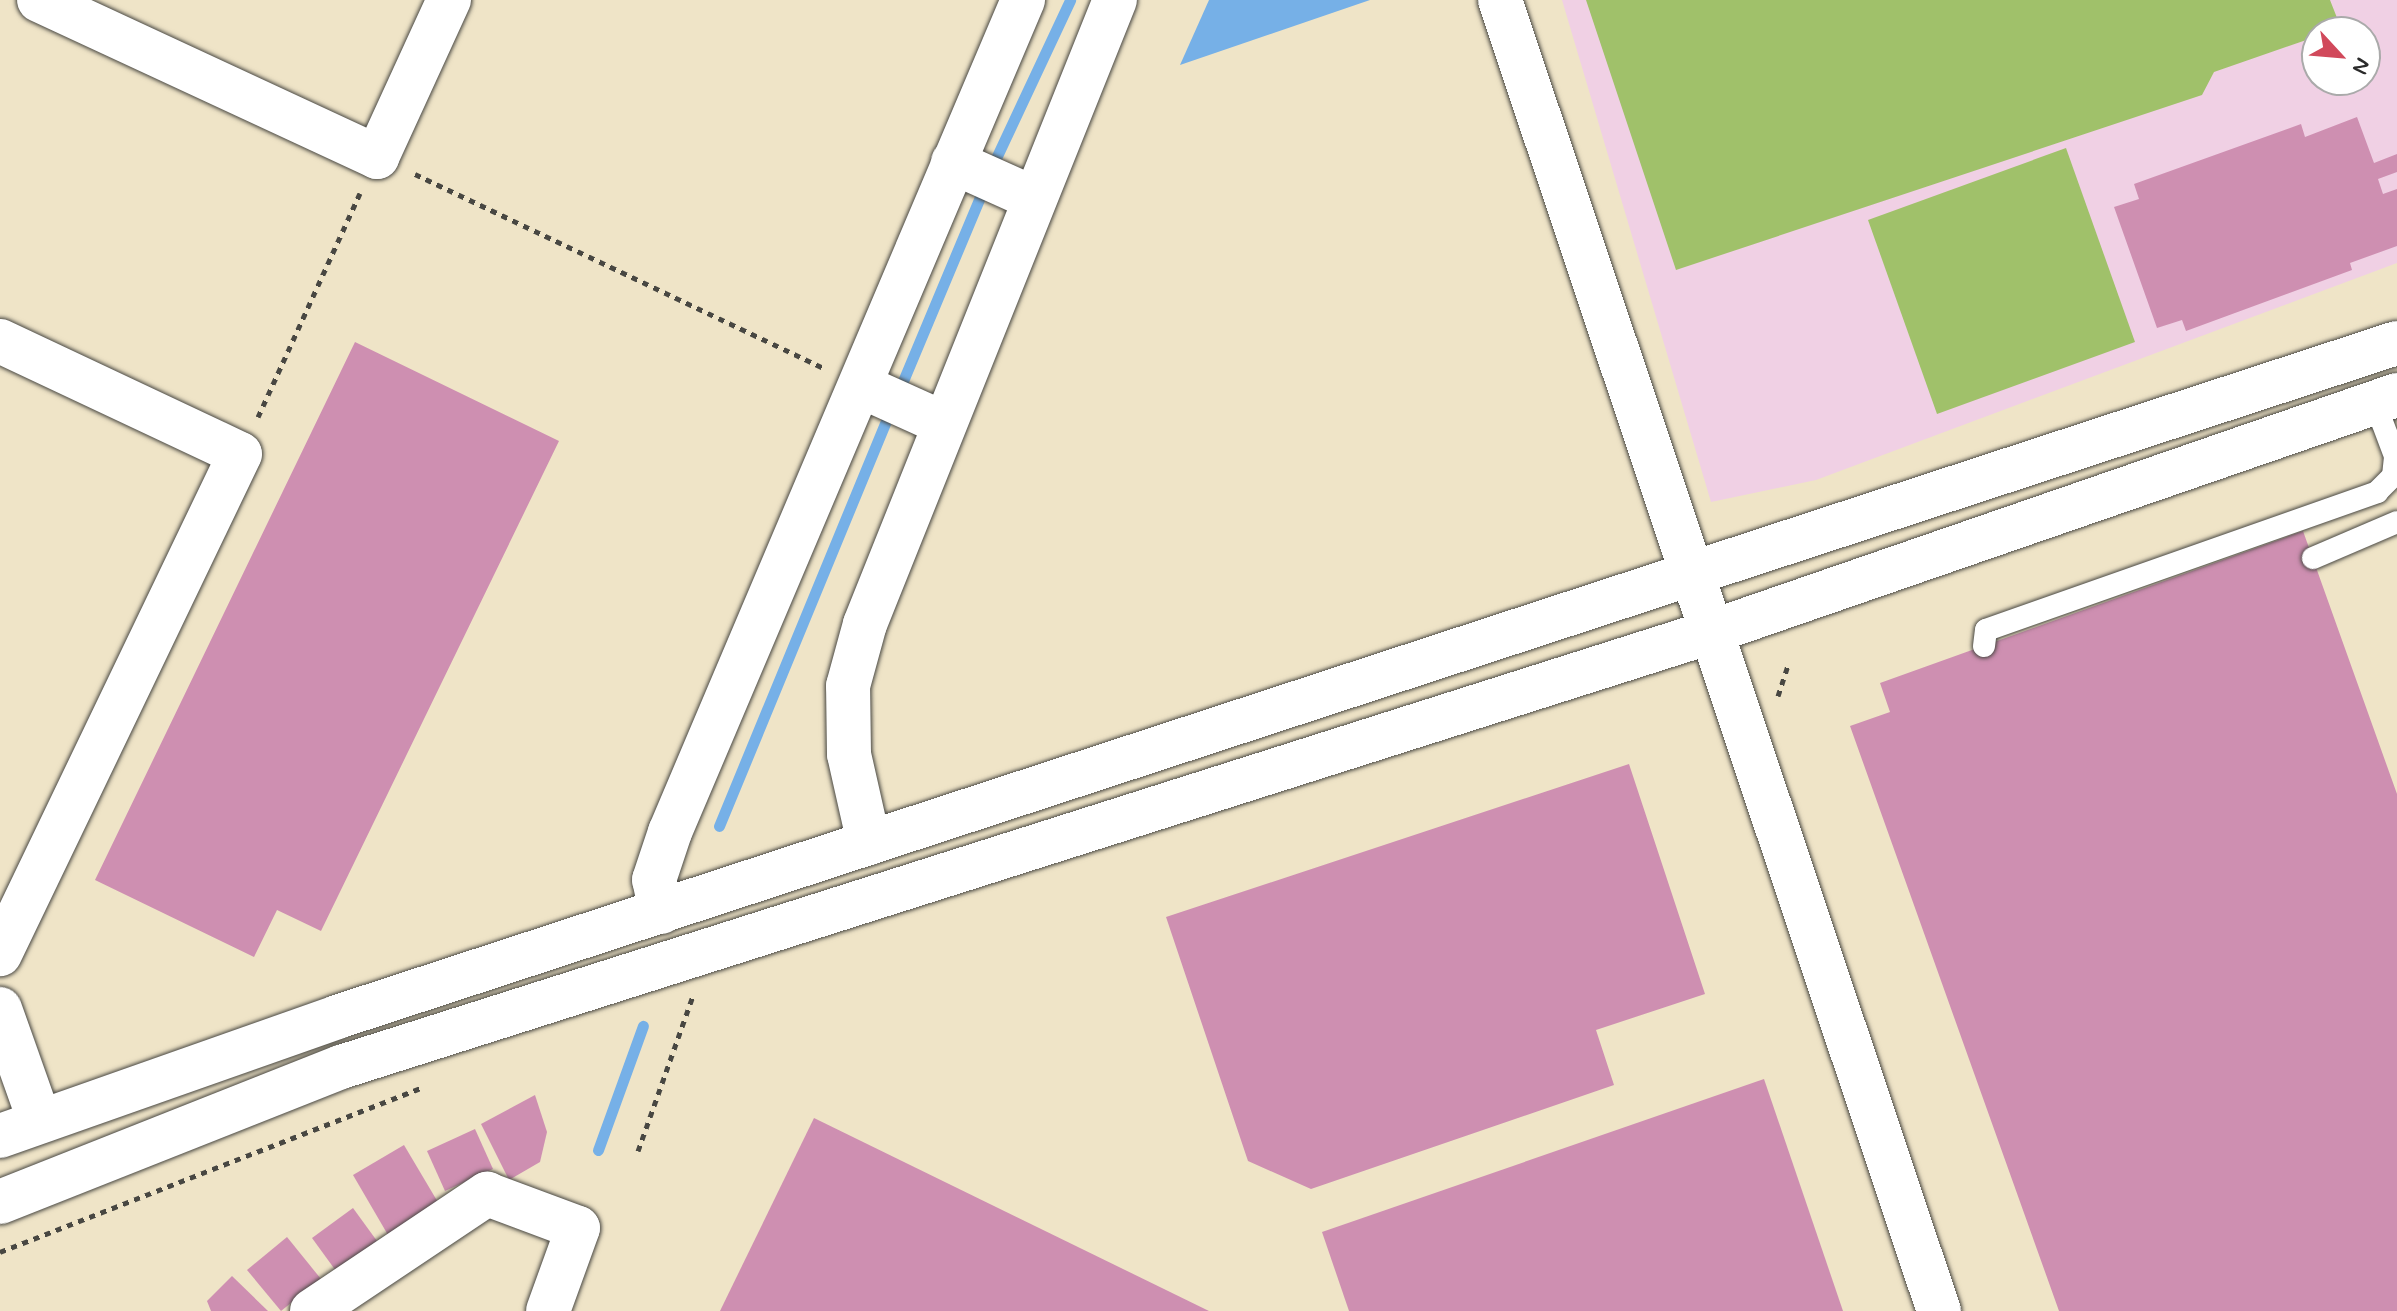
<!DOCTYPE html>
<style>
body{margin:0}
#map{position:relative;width:2397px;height:1311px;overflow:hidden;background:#efe4c7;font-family:Mynerve,sans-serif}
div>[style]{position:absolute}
.built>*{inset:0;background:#f0d0e4}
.green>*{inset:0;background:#a0c16a}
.water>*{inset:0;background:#76b0e7}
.stream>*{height:11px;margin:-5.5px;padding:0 5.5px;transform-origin:5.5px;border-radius:5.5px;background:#76b0e7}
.building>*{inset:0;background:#ce8fb1}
.path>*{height:5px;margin-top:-2.5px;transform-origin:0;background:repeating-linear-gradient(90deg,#484742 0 6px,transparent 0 12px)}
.roads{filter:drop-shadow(0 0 2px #484742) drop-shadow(0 0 2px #484742)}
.service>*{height:22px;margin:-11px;padding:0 11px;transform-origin:11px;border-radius:11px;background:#fff}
.minor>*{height:44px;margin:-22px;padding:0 22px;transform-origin:22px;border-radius:22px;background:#fff}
.tertiary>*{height:44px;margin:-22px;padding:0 22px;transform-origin:22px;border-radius:22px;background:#fff}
span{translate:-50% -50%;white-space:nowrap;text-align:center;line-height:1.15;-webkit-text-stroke:7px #fff;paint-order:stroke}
.north{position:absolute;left:2301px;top:16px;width:80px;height:80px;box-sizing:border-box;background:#fff;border:2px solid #aaa;border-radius:50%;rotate:116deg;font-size:22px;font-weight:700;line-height:32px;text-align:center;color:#2b2b2b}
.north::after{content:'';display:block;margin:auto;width:28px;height:36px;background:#d1495b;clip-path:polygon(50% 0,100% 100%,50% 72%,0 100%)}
</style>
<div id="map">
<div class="built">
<i style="clip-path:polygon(evenodd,1562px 0,2397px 0,2397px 263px,1816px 480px,1711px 502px,1562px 0,2317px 32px,2365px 32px,2365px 80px,2317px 80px,2317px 32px)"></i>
</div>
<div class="green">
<i style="clip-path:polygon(1586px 0,2330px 0,2341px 28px,2214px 72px,2202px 95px,1676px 270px)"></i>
<i style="clip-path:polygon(2066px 148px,2135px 342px,1937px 414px,1868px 220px)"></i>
</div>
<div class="water">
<i style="clip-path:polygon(1209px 0,1370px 0,1180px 65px)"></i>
</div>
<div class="stream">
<i style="left:990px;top:171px;width:189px;rotate:-64.9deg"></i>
<i style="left:898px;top:393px;width:223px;rotate:-67.3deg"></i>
<i style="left:719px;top:826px;width:451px;rotate:-67.6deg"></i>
<i style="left:598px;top:1150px;width:132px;rotate:-70.1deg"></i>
</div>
<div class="building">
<i style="clip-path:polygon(2357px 117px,2374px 163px,2397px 154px,2397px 172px,2378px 179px,2383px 194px,2397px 189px,2397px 246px,2350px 263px,2352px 270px,2186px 331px,2182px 320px,2157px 328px,2114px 207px,2139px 199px,2134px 184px,2301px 124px,2305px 137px)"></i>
<i style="clip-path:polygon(355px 342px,559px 441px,321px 931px,277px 910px,254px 957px,95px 880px)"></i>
<i style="clip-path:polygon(2303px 531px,2397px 794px,2397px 1311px,2059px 1311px,1850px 726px,1890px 712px,1880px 683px)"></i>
<i style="clip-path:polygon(1629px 764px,1705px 994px,1596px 1030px,1614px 1085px,1311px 1189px,1248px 1161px,1166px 917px)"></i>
<i style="clip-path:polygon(1764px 1079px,1843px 1311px,1349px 1311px,1322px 1232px)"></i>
<i style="clip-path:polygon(535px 1095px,547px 1132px,540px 1162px,509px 1180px,481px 1124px)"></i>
<i style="clip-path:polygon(814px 1118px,1209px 1311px,720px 1311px)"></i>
<i style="clip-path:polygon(475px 1129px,493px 1169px,445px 1191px,427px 1151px)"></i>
<i style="clip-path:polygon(404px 1145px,439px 1204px,388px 1235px,353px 1175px)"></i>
<i style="clip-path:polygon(353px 1208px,377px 1241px,336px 1271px,312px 1238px)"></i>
<i style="clip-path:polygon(287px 1237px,321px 1279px,281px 1311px,247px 1270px)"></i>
<i style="clip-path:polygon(232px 1276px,268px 1311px,211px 1311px,207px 1301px)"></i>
</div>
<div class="path">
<i style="left:415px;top:174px;width:454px;rotate:25.4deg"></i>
<i style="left:258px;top:417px;width:246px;rotate:-65.5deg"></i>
<i style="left:1778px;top:696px;width:32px;rotate:-72deg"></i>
<i style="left:638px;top:1151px;width:164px;rotate:-70.5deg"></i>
<i style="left:0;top:1252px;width:454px;rotate:-21.3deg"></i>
</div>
<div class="roads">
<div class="service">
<i style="left:2313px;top:558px;width:91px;rotate:-23.2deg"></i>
<i style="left:1984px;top:646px;width:16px;rotate:-83deg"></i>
<i style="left:1986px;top:630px;width:415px;rotate:-19.4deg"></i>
<i style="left:2377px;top:492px;width:23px;rotate:-45deg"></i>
<i style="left:2393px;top:476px;width:20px;rotate:-84deg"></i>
<i style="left:2395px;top:456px;width:57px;rotate:-110.7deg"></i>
</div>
<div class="minor">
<i style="left:39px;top:0;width:373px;rotate:24.9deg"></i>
<i style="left:377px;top:157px;width:173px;rotate:-65.4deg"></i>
<i style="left:953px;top:162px;width:88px;rotate:24.2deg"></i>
<i style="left:0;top:341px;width:265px;rotate:25.2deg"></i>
<i style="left:240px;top:454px;width:555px;rotate:115.64deg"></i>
<i style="left:861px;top:386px;width:90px;rotate:24.3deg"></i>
<i style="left:661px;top:912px;width:33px;rotate:-102deg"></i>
<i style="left:654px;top:880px;width:51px;rotate:-71.6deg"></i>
<i style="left:670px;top:832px;width:904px;rotate:-67.01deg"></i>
<i style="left:0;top:1009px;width:117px;rotate:70.5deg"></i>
<i style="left:312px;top:1311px;width:211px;rotate:-33.8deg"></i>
<i style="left:487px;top:1194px;width:97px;rotate:20.5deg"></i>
<i style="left:578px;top:1228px;width:88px;rotate:109.9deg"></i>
</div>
<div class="tertiary">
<i style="left:1500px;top:0;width:1383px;rotate:71.49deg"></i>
<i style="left:869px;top:843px;width:91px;rotate:-102.7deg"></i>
<i style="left:849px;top:754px;width:68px;rotate:-90.8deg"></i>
<i style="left:848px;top:686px;width:64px;rotate:-74.7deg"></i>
<i style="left:865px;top:624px;width:672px;rotate:-68.17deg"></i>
<i style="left:0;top:1136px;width:357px;rotate:-19.4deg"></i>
<i style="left:337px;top:1017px;width:2167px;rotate:-18.12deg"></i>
<i style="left:0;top:1202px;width:367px;rotate:-21.6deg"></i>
<i style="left:341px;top:1067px;width:1437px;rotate:-17.62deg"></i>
<i style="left:1711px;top:632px;width:726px;rotate:-19.06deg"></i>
</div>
</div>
<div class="north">N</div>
</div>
